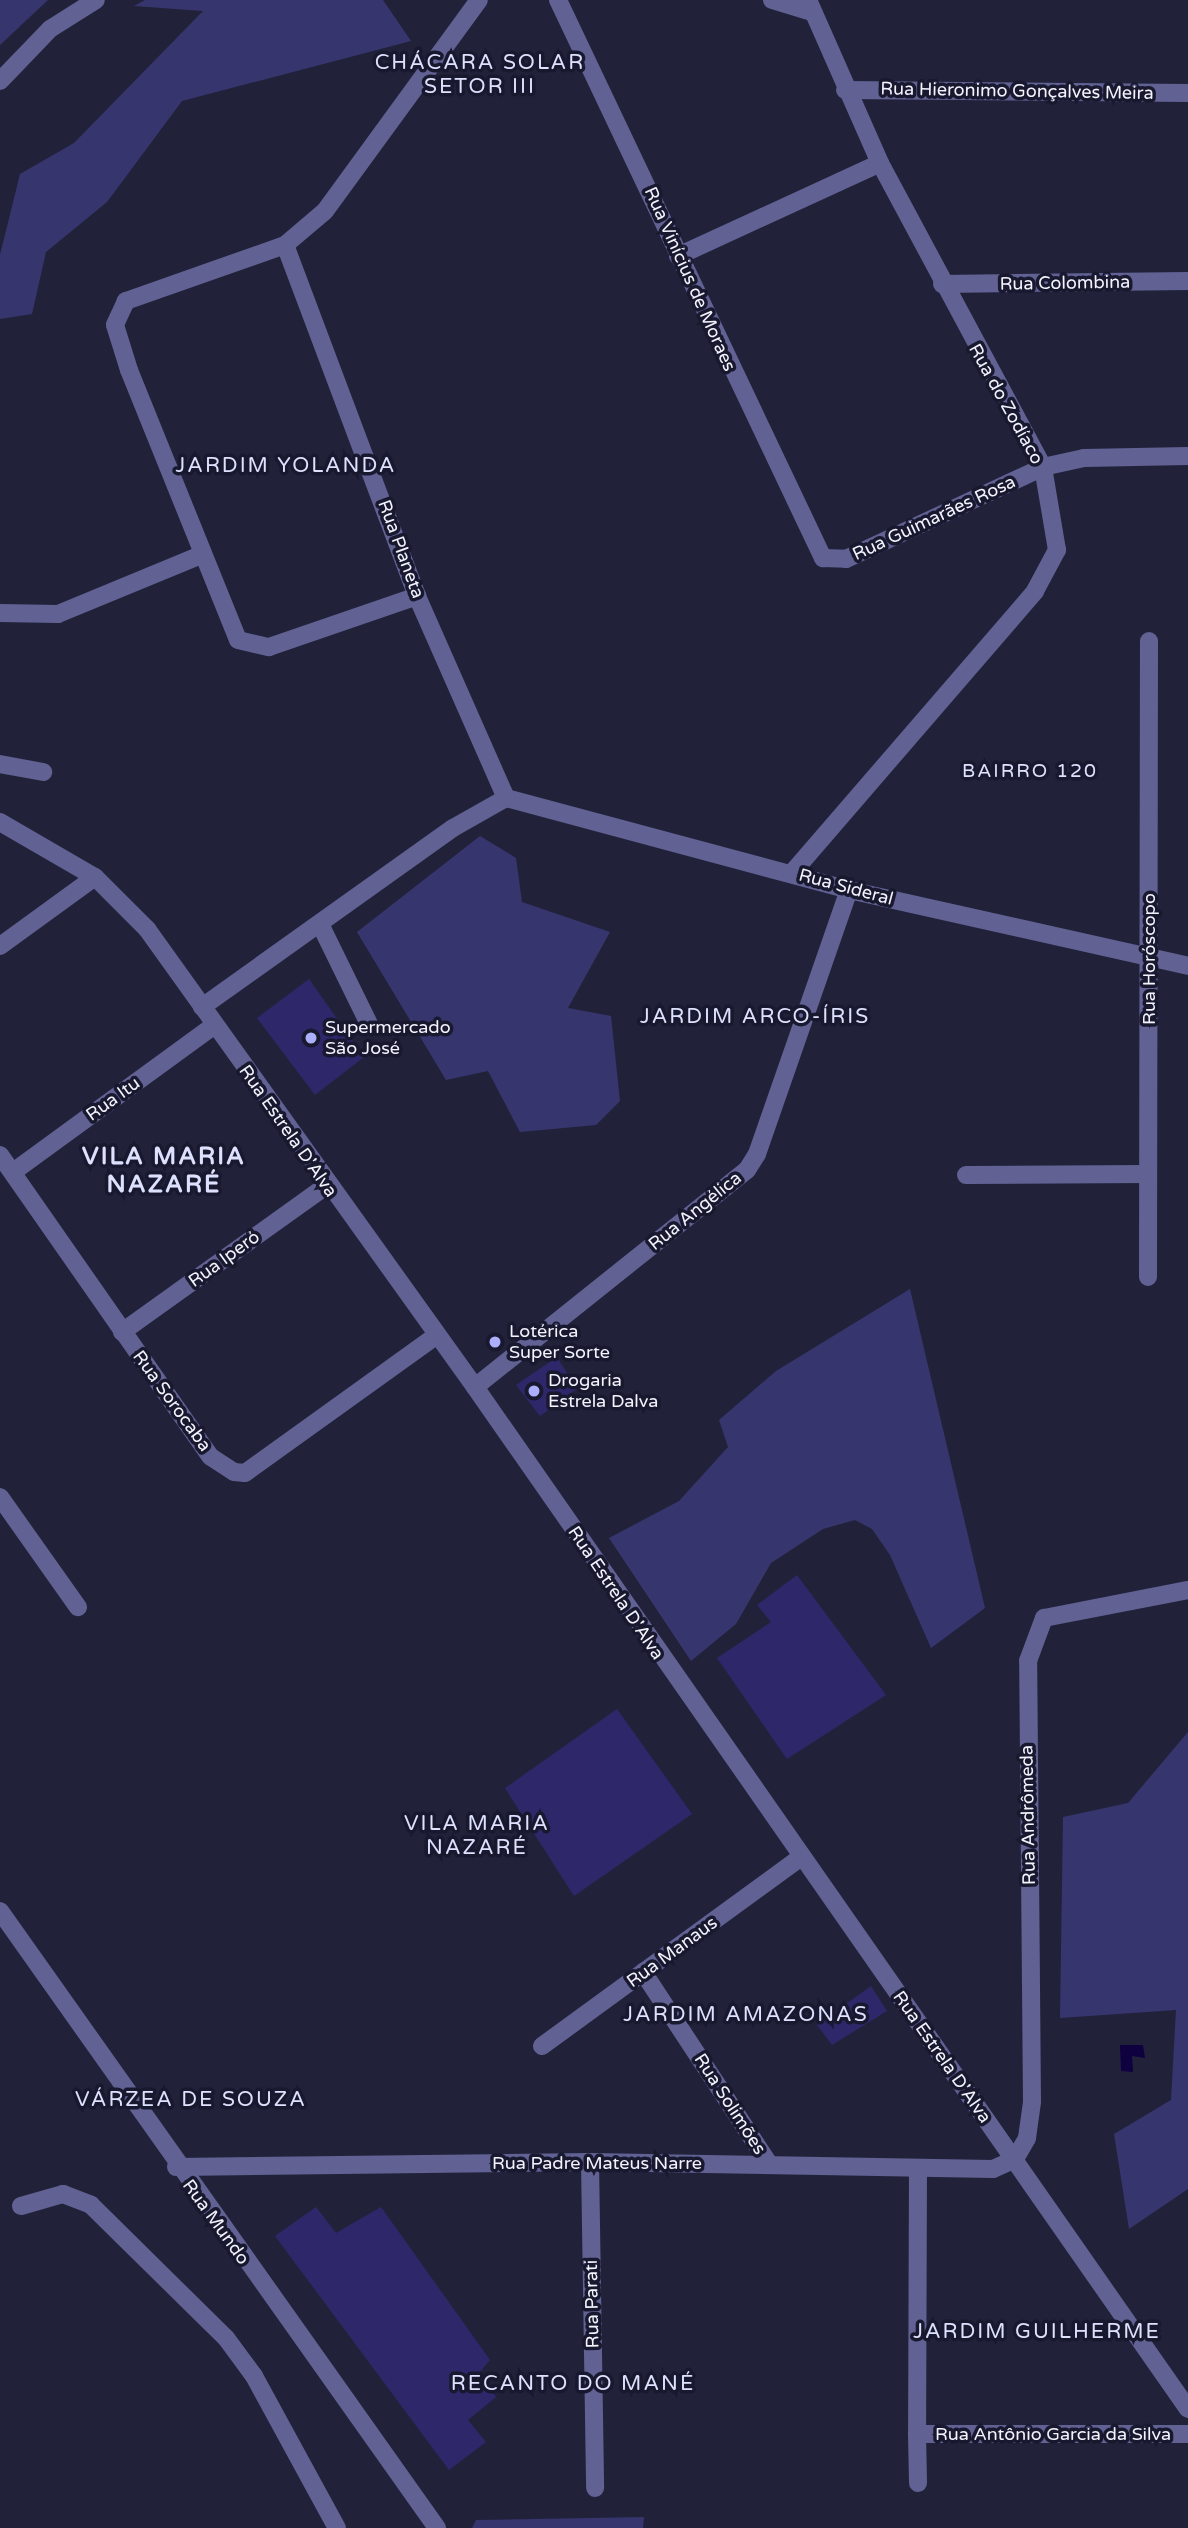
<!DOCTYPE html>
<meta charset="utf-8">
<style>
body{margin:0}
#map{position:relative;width:1188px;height:2528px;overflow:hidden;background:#21223a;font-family:"Varela Round",sans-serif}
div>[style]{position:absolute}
.green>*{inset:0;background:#37356e}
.water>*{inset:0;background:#0f003f}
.building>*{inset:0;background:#2e286b}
.minor>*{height:18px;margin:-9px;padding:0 9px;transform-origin:9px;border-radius:9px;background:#616293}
.dots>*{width:19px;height:19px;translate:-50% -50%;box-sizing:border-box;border:4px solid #18182f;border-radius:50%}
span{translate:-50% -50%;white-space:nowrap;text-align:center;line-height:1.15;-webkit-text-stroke:7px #18182f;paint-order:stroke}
.street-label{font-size:18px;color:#f2f3fd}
.poi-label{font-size:18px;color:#f2f3fd}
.left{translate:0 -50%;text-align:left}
.neighbourhood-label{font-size:19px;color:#dee1fe;letter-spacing:2px}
.quarter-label{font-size:21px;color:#dee1fe;letter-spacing:2px}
.district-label{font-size:24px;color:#dee1fe;font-weight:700;letter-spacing:2px}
</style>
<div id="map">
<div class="green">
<i style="clip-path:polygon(0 0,48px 0,0 45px)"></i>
<i style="clip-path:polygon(145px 0,383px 0,411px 41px,182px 101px,107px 202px,46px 252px,32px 314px,0 319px,0 255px,20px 174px,74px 143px,203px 11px,134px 6px)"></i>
<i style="clip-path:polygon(480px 836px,516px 858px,522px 902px,610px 932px,568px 1008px,611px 1016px,620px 1101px,596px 1125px,520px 1132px,488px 1071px,446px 1080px,357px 932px)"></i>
<i style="clip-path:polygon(910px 1289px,985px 1608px,931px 1648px,890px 1555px,872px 1529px,855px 1520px,823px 1529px,771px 1563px,736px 1624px,691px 1661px,609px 1538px,679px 1501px,728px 1447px,719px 1420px,776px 1371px)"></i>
<i style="clip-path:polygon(1188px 1732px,1188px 2189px,1129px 2229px,1114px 2134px,1171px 2100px,1176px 2010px,1060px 2018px,1063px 1817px,1128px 1803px)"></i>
<i style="clip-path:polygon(644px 2517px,643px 2528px,472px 2528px,476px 2520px)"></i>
</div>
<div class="water">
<i style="clip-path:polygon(1120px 2045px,1143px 2045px,1145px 2058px,1132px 2056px,1133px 2072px,1121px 2071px)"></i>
</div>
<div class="building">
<i style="clip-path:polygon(309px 979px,364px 1057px,315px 1095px,257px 1018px)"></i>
<i style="clip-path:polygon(557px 1357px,577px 1389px,540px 1416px,516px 1385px)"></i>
<i style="clip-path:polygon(797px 1575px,886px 1695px,787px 1759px,717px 1658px,771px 1622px,757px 1605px)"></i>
<i style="clip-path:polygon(617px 1709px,692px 1814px,574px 1896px,505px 1788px)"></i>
<i style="clip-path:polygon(871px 1986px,887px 2011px,832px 2045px,817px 2025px)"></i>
<i style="clip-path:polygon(316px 2207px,336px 2233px,381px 2207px,490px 2360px,479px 2373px,496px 2397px,468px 2420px,486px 2442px,449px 2470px,275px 2236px)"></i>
</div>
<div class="minor">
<i style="left:558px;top:0;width:618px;rotate:64.6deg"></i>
<i style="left:823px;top:558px;width:23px;rotate:2deg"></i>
<i style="left:846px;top:559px;width:217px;rotate:-25deg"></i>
<i style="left:1043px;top:467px;width:42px;rotate:-12.4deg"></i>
<i style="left:1084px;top:458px;width:104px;rotate:-1.1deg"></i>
<i style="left:772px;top:0;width:42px;rotate:16.7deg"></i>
<i style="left:0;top:81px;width:72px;rotate:-46.1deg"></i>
<i style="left:50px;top:29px;width:54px;rotate:-32.2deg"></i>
<i style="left:845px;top:90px;width:343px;rotate:0.5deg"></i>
<i style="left:285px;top:245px;width:169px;rotate:160.6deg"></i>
<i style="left:126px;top:301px;width:26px;rotate:115deg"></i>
<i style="left:115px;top:325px;width:47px;rotate:72.7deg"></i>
<i style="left:129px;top:370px;width:291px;rotate:68deg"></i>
<i style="left:238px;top:640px;width:32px;rotate:13deg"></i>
<i style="left:269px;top:647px;width:157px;rotate:-19deg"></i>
<i style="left:678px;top:256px;width:222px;rotate:-24.7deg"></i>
<i style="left:942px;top:284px;width:246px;rotate:-0.7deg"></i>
<i style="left:0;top:613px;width:58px;rotate:1deg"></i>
<i style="left:58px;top:614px;width:155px;rotate:-22.4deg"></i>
<i style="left:0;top:764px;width:44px;rotate:10.5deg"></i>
<i style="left:506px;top:798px;width:355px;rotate:15deg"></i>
<i style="left:849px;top:890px;width:347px;rotate:12.6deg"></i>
<i style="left:0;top:822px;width:110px;rotate:30.1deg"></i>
<i style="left:95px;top:877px;width:74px;rotate:45deg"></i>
<i style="left:147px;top:929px;width:563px;rotate:54.39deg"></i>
<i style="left:475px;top:1387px;width:1246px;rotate:55.1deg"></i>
<i style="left:792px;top:873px;width:372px;rotate:-49.2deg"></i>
<i style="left:1035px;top:591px;width:47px;rotate:-61.8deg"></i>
<i style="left:1057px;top:550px;width:84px;rotate:-99.6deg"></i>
<i style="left:1043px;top:467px;width:345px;rotate:-118.2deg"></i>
<i style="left:880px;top:163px;width:178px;rotate:-113.8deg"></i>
<i style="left:320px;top:924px;width:114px;rotate:63.9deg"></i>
<i style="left:0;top:946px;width:117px;rotate:-36deg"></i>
<i style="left:202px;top:1007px;width:308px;rotate:-35.5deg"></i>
<i style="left:453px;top:828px;width:61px;rotate:-29.5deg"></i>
<i style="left:506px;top:798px;width:221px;rotate:-113.8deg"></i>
<i style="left:417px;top:596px;width:375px;rotate:-110.6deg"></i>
<i style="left:285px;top:245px;width:52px;rotate:-40.4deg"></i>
<i style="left:325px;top:211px;width:261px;rotate:-53.9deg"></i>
<i style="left:0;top:1155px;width:368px;rotate:55.1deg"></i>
<i style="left:211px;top:1457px;width:27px;rotate:33deg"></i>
<i style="left:234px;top:1472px;width:11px;rotate:5deg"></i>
<i style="left:245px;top:1473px;width:235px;rotate:-35.7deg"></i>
<i style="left:13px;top:1172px;width:248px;rotate:-36.1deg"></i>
<i style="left:966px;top:1175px;width:182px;rotate:-0.3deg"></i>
<i style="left:1148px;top:1277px;width:636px;rotate:-89.91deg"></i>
<i style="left:122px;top:1332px;width:251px;rotate:-35.6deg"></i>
<i style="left:475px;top:1387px;width:348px;rotate:-38.6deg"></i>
<i style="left:747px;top:1170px;width:19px;rotate:-58deg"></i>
<i style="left:757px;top:1154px;width:280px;rotate:-70.8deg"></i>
<i style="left:0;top:1497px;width:135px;rotate:54.7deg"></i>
<i style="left:0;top:1911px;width:756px;rotate:54.69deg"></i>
<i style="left:643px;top:1972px;width:231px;rotate:56.7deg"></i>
<i style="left:542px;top:2046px;width:321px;rotate:-36.1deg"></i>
<i style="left:590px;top:2162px;width:326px;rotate:89.1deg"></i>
<i style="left:176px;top:2167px;width:414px;rotate:-0.7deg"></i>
<i style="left:590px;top:2162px;width:403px;rotate:1deg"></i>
<i style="left:993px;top:2169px;width:24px;rotate:-24deg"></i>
<i style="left:1015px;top:2159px;width:24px;rotate:-60deg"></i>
<i style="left:1027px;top:2138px;width:37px;rotate:-82deg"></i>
<i style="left:1032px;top:2101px;width:440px;rotate:-90.5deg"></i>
<i style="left:1028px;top:1661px;width:46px;rotate:-69.6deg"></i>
<i style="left:1044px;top:1618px;width:147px;rotate:-11deg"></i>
<i style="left:918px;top:2168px;width:266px;rotate:90.2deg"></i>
<i style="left:917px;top:2434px;width:271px"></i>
<i style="left:21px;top:2206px;width:44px;rotate:-15.9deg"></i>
<i style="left:63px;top:2194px;width:30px;rotate:21deg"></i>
<i style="left:91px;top:2205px;width:190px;rotate:44.6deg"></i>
<i style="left:226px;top:2338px;width:47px;rotate:53.6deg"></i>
<i style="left:254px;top:2376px;width:173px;rotate:61.4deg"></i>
<i style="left:917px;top:2434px;width:49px;rotate:88.8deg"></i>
</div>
<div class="dots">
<i style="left:311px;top:1038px;background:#acaffb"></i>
<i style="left:495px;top:1342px;background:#acaffb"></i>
<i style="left:534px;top:1391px;background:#acaffb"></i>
</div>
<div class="street-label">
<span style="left:1017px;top:91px;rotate:1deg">Rua Hieronimo Gonçalves Meira</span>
<span style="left:690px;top:279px;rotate:66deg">Rua Vinícius de Moraes</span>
<span style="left:1065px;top:283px;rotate:-1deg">Rua Colombina</span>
<span style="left:1006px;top:404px;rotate:61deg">Rua do Zodíaco</span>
<span style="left:934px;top:518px;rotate:-25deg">Rua Guimarães Rosa</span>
<span style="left:401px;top:549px;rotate:70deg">Rua Planeta</span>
<span style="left:846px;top:887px;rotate:15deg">Rua Sideral</span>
<span style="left:1149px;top:959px;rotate:-90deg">Rua Horóscopo</span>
<span style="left:113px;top:1099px;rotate:-36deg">Rua Itu</span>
<span style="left:288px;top:1131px;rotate:55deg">Rua Estrela D'Alva</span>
<span style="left:695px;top:1211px;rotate:-39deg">Rua Angélica</span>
<span style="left:224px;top:1259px;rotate:-36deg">Rua Iperó</span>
<span style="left:172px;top:1401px;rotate:54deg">Rua Sorocaba</span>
<span style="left:616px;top:1593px;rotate:56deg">Rua Estrela D'Alva</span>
<span style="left:1028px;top:1815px;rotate:-91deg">Rua Andrômeda</span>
<span style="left:672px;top:1952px;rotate:-36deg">Rua Manaus</span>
<span style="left:942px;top:2057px;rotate:55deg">Rua Estrela D'Alva</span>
<span style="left:730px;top:2104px;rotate:57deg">Rua Solimões</span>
<span style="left:597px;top:2163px">Rua Padre Mateus Narre</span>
<span style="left:216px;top:2222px;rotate:54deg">Rua Mundo</span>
<span style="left:592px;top:2304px;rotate:-91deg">Rua Parati</span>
<span style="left:1053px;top:2434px">Rua Antônio Garcia da Silva</span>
</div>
<div class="poi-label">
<span class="left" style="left:325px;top:1038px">Supermercado<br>São José</span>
<span class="left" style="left:509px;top:1342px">Lotérica<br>Super Sorte</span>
<span class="left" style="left:548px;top:1391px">Drogaria<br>Estrela Dalva</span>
</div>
<div class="neighbourhood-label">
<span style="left:1030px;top:772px">BAIRRO 120</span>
</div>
<div class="quarter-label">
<span style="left:480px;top:75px">CHÁCARA SOLAR<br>SETOR III</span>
<span style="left:286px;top:466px">JARDIM YOLANDA</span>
<span style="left:755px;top:1017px">JARDIM ARCO-ÍRIS</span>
<span style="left:477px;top:1836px">VILA MARIA<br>NAZARÉ</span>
<span style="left:746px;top:2015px">JARDIM AMAZONAS</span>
<span style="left:191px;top:2100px">VÁRZEA DE SOUZA</span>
<span style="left:1037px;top:2332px">JARDIM GUILHERME</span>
<span style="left:573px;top:2384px">RECANTO DO MANÉ</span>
</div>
<div class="district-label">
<span style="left:164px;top:1171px">VILA MARIA<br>NAZARÉ</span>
</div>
</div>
